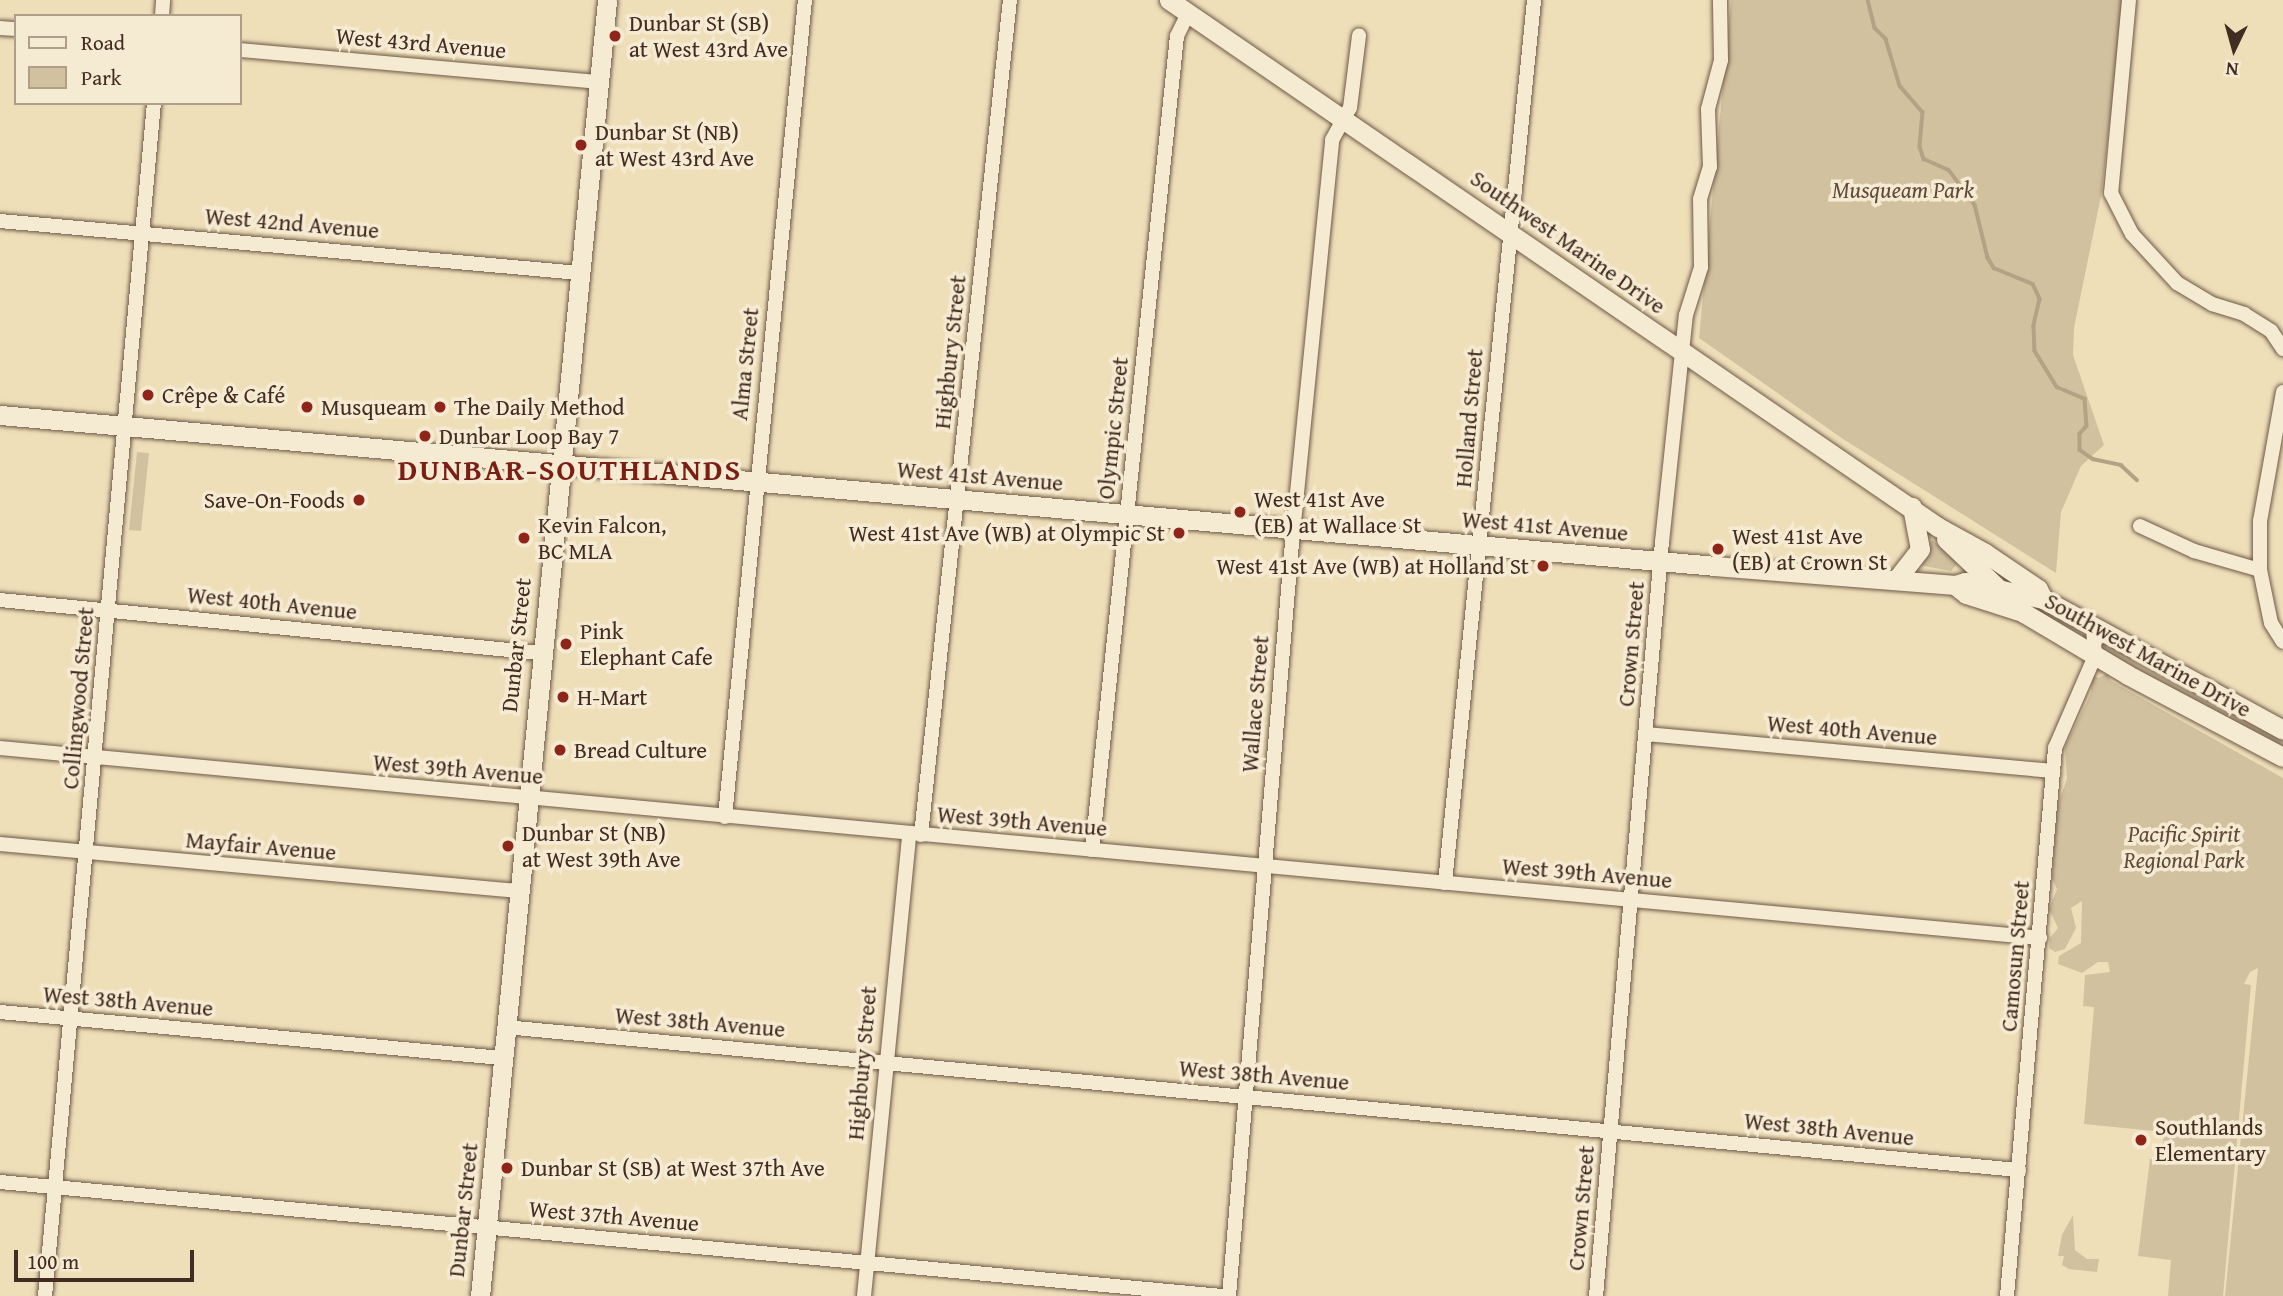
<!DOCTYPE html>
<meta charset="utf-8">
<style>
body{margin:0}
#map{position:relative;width:2283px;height:1296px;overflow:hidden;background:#efdfb9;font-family:"Gentium Book Plus",serif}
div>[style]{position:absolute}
.green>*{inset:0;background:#d2c19f}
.stream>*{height:3.5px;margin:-1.75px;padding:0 1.75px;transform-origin:1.75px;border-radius:1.75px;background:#b5a285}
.roads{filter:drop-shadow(0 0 2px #6e5947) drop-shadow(0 0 2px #6e5947)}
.minor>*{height:14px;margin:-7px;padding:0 7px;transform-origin:7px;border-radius:7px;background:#f5ead2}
.secondary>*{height:19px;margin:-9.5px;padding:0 9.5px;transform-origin:9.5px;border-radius:9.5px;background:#f5ead2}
.dots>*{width:19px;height:19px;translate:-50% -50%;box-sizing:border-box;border:4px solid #f5ead2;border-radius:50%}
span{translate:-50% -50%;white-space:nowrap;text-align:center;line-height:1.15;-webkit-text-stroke:7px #f5ead2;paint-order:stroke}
.poi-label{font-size:23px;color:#432c21}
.left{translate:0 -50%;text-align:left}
.right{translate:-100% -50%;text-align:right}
.street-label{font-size:23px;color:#432c21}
.park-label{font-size:23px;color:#604a3a;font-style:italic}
.district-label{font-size:30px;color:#7a1f14;font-weight:700;letter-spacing:2px}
.legend{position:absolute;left:14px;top:14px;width:228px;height:91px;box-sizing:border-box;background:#f5ead2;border:2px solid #ae9e8b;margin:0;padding:9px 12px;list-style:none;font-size:21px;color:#432c21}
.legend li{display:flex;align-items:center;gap:14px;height:35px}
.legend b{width:35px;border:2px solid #ae9e8b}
.north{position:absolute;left:2199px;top:14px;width:70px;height:70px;-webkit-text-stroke:5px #f5ead2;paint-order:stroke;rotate:185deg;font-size:19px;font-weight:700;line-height:28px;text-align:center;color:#432c21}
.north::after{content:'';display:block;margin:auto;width:24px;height:32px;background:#432c21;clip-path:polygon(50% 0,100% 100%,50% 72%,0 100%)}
.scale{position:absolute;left:14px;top:1250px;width:180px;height:32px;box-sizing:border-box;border:4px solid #432c21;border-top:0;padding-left:9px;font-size:21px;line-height:24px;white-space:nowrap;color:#432c21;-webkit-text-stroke:5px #f5ead2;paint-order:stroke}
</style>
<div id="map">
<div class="green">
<i style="clip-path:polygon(1731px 0,2124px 0,2101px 196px,2074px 328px,2073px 355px,2104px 445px,2081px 466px,2061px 512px,2056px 573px,1843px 439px,1699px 338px)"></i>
<i style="clip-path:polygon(137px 452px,149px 453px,141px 531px,129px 530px)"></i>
<i style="clip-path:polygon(1932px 540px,1959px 562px,1951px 571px,1919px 565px)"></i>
<i style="clip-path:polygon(2105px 643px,2283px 739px,2283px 750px,2102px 650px,2100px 645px)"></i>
<i style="clip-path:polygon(2092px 674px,2098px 678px,2107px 674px,2111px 681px,2283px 778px,2283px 1296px,2225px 1296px,2258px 968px,2250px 972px,2244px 984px,2251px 985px,2223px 1296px,2168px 1296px,2171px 1260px,2138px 1256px,2150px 1159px,2201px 1163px,2162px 1159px,2164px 1132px,2084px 1124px,2094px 1007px,2083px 1006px,2085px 975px,2110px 972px,2108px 962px,2098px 962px,2082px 973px,2058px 964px,2059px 956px,2081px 943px,2082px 901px,2071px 908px,2076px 928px,2065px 949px,2055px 952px,2049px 948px,2050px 938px,2058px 928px,2049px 909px,2057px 889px,2052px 879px,2057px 806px,2067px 779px,2065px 747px,2091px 693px)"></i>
<i style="clip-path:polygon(2073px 1215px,2075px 1250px,2087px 1259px,2099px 1259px,2097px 1272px,2069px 1269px,2062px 1265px,2064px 1256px,2058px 1256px,2062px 1235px)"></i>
</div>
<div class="stream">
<i style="left:1868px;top:0;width:29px;rotate:76deg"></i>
<i style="left:1875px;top:28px;width:16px;rotate:45deg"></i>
<i style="left:1886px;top:39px;width:49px;rotate:73.4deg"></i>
<i style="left:1900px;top:86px;width:35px;rotate:49deg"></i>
<i style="left:1923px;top:112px;width:35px;rotate:95deg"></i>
<i style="left:1920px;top:147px;width:13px;rotate:72deg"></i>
<i style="left:1924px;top:159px;width:27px;rotate:24deg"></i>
<i style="left:1949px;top:170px;width:44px;rotate:53.4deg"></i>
<i style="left:1975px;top:205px;width:55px;rotate:76.2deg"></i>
<i style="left:1988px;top:258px;width:12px;rotate:59deg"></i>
<i style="left:1994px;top:268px;width:42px;rotate:22.3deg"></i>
<i style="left:2033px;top:284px;width:17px;rotate:65deg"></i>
<i style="left:2040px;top:299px;width:28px;rotate:103deg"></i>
<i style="left:2034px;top:326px;width:25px;rotate:88deg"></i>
<i style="left:2035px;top:351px;width:42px;rotate:58.6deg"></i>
<i style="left:2057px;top:387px;width:30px;rotate:23deg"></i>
<i style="left:2085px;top:399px;width:27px;rotate:86deg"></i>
<i style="left:2087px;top:426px;width:11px;rotate:131deg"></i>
<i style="left:2080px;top:434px;width:16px;rotate:90deg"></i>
<i style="left:2080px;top:450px;width:16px;rotate:35deg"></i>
<i style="left:2093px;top:459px;width:29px;rotate:12deg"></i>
<i style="left:2121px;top:465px;width:22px;rotate:43deg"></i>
</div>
<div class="roads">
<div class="minor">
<i style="left:2129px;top:0;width:194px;rotate:95.3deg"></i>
<i style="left:2111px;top:193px;width:46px;rotate:62.9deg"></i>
<i style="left:2132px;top:234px;width:67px;rotate:47.4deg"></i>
<i style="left:2177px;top:283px;width:41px;rotate:31deg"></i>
<i style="left:2212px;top:304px;width:34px;rotate:17deg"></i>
<i style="left:2244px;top:314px;width:32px;rotate:32deg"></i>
<i style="left:2271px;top:331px;width:22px;rotate:56deg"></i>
<i style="left:162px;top:16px;width:16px;rotate:-86deg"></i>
<i style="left:0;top:28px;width:16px;rotate:4deg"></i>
<i style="left:240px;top:50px;width:360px;rotate:5.1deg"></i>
<i style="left:0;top:221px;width:581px;rotate:5.13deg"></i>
<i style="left:2283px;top:392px;width:131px;rotate:100.1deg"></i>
<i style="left:2260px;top:521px;width:49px;rotate:90deg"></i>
<i style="left:2260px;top:570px;width:54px;rotate:78.3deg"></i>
<i style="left:2271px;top:623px;width:22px;rotate:58deg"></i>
<i style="left:2140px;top:526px;width:60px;rotate:24.8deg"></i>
<i style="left:2194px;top:551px;width:69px;rotate:16.1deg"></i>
<i style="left:0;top:600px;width:543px;rotate:5.61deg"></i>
<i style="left:1646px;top:734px;width:409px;rotate:5.2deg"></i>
<i style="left:0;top:748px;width:2049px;rotate:5.32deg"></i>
<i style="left:725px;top:817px;width:821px;rotate:-84.41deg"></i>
<i style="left:921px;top:835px;width:840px;rotate:-83.92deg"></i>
<i style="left:0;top:844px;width:520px;rotate:5.18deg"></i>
<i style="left:1092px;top:850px;width:818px;rotate:-84.04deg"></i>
<i style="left:1177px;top:36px;width:25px;rotate:-64deg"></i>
<i style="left:1445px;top:883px;width:887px;rotate:-84.24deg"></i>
<i style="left:0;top:1012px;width:504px;rotate:5.24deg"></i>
<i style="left:505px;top:1027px;width:1521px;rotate:5.4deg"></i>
<i style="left:0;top:1182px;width:1228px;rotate:5.33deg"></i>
<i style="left:45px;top:1296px;width:1198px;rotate:-84.78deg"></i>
<i style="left:864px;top:1296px;width:464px;rotate:-84.4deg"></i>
<i style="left:1229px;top:1296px;width:756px;rotate:-85.22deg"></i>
<i style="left:1292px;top:543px;width:405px;rotate:-84.3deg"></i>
<i style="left:1332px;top:140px;width:37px;rotate:-61deg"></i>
<i style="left:1350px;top:108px;width:73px;rotate:-82.9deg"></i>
<i style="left:1596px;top:1296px;width:757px;rotate:-85deg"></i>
<i style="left:1662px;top:542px;width:228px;rotate:-84deg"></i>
<i style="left:1686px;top:315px;width:50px;rotate:-72.6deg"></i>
<i style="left:1701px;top:267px;width:68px;rotate:-90.8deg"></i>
<i style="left:1700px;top:199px;width:34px;rotate:-73deg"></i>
<i style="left:1710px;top:167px;width:58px;rotate:-92deg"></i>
<i style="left:1708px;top:109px;width:51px;rotate:-75.1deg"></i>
<i style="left:1721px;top:60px;width:60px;rotate:-91deg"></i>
<i style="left:2007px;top:1296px;width:550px;rotate:-84.99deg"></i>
<i style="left:2055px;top:748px;width:100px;rotate:-66.5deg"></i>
<i style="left:2095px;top:656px;width:27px;rotate:-94deg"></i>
</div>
<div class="secondary">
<i style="left:1169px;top:0;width:932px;rotate:34.42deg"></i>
<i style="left:1938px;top:527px;width:54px;rotate:29deg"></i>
<i style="left:1985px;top:553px;width:64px;rotate:34.2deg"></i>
<i style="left:2038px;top:589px;width:11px;rotate:63deg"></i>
<i style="left:2043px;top:599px;width:273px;rotate:28.6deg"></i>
<i style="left:0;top:415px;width:1721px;rotate:5.03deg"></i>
<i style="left:1714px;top:566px;width:242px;rotate:4.5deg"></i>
<i style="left:1955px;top:585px;width:10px;rotate:-17deg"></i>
<i style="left:1965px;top:582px;width:80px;rotate:12.3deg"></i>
<i style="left:1946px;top:539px;width:108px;rotate:43.5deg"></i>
<i style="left:2024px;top:613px;width:121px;rotate:30.8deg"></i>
<i style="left:2128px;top:675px;width:175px;rotate:27.9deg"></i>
<i style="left:1896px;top:580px;width:39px;rotate:-52deg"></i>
<i style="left:1920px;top:549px;width:43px;rotate:-100.8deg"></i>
<i style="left:1955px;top:585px;width:14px;rotate:39deg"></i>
<i style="left:1966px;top:594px;width:59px;rotate:17.8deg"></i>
<i style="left:480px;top:1296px;width:1302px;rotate:-84.4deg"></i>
</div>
</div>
<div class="dots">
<i style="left:615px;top:36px;background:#8f2418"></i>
<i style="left:581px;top:145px;background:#8f2418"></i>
<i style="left:148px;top:395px;background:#8f2418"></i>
<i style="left:307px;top:407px;background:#8f2418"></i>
<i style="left:440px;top:407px;background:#8f2418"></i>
<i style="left:425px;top:436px;background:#8f2418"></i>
<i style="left:359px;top:500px;background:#8f2418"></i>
<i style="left:1240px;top:512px;background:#8f2418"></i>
<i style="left:1179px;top:533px;background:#8f2418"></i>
<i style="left:524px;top:538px;background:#8f2418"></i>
<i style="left:1718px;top:549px;background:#8f2418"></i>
<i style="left:1543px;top:566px;background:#8f2418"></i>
<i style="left:566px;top:644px;background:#8f2418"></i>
<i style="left:563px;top:697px;background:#8f2418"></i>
<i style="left:560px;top:750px;background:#8f2418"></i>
<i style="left:508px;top:846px;background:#8f2418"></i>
<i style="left:2141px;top:1140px;background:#8f2418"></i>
<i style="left:507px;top:1168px;background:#8f2418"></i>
</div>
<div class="poi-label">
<span class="left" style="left:629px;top:36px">Dunbar St (SB)<br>at West 43rd Ave</span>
<span class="left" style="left:595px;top:145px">Dunbar St (NB)<br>at West 43rd Ave</span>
<span class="left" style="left:162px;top:395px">Crêpe &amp; Café</span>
<span class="left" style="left:321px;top:407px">Musqueam</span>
<span class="left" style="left:454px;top:407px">The Daily Method</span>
<span class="left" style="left:439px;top:436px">Dunbar Loop Bay 7</span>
<span class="left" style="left:1254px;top:512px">West 41st Ave<br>(EB) at Wallace St</span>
<span class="right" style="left:345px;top:500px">Save-On-Foods</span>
<span class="left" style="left:538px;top:538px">Kevin Falcon,<br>BC MLA</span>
<span class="right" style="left:1165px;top:533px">West 41st Ave (WB) at Olympic St</span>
<span class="left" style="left:1732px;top:549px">West 41st Ave<br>(EB) at Crown St</span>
<span class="right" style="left:1529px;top:566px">West 41st Ave (WB) at Holland St</span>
<span class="left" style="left:580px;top:644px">Pink<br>Elephant Cafe</span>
<span class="left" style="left:577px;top:697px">H-Mart</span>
<span class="left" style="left:574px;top:750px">Bread Culture</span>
<span class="left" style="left:522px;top:846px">Dunbar St (NB)<br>at West 39th Ave</span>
<span class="left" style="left:2155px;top:1140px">Southlands<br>Elementary</span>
<span class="left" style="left:521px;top:1168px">Dunbar St (SB) at West 37th Ave</span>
</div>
<div class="street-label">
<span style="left:421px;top:43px;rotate:5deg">West 43rd Avenue</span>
<span style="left:292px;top:223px;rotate:5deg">West 42nd Avenue</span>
<span style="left:1568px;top:242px;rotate:35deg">Southwest Marine Drive</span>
<span style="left:950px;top:352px;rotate:-84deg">Highbury Street</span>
<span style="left:745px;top:364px;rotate:-84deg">Alma Street</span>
<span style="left:1469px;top:418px;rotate:-85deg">Holland Street</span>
<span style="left:1113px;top:428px;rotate:-84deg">Olympic Street</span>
<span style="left:980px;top:476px;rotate:5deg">West 41st Avenue</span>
<span style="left:1545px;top:526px;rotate:5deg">West 41st Avenue</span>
<span style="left:272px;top:603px;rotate:6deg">West 40th Avenue</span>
<span style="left:1631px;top:644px;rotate:-85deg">Crown Street</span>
<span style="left:516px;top:645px;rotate:-84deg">Dunbar Street</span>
<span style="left:2148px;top:655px;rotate:29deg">Southwest Marine Drive</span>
<span style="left:78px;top:698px;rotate:-85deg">Collingwood Street</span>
<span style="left:1255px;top:704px;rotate:-85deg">Wallace Street</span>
<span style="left:1852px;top:730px;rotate:5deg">West 40th Avenue</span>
<span style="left:458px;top:769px;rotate:5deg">West 39th Avenue</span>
<span style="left:1022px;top:821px;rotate:5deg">West 39th Avenue</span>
<span style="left:261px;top:846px;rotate:5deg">Mayfair Avenue</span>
<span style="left:1587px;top:873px;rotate:5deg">West 39th Avenue</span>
<span style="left:2015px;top:956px;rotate:-85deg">Camosun Street</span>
<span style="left:128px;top:1001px;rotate:5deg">West 38th Avenue</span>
<span style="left:700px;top:1022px;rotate:5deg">West 38th Avenue</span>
<span style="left:862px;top:1063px;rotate:-85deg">Highbury Street</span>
<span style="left:1264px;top:1075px;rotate:5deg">West 38th Avenue</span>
<span style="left:1829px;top:1129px;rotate:6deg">West 38th Avenue</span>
<span style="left:1581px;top:1208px;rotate:-85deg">Crown Street</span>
<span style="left:463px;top:1210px;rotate:-84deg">Dunbar Street</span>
<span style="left:614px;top:1216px;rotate:5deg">West 37th Avenue</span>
</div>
<div class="park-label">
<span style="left:1903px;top:190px">Musqueam Park</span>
<span style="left:2184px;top:847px">Pacific Spirit<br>Regional Park</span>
</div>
<div class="district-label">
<span style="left:570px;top:469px">DUNBAR-SOUTHLANDS</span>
</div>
<ul class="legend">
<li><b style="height:9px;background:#f5ead2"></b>Road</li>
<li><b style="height:19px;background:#d2c19f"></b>Park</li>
</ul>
<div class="north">N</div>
<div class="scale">100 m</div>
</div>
